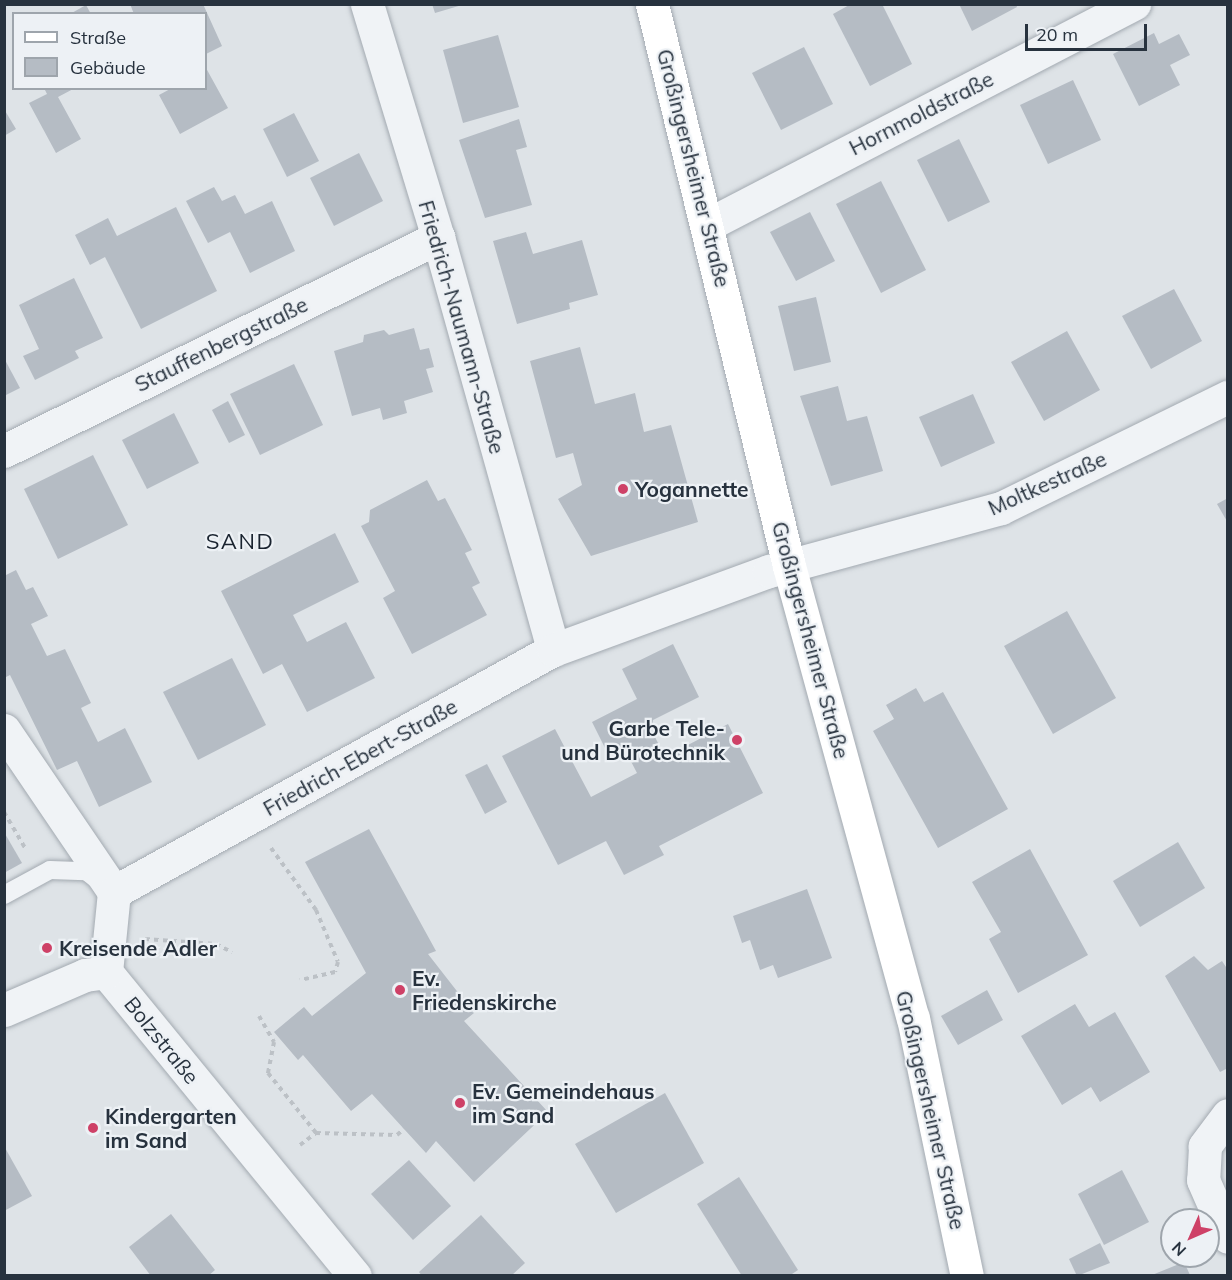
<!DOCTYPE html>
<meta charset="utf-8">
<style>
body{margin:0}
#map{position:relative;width:1232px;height:1280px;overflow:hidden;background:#dee3e7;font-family:Mulish,sans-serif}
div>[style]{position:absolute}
.building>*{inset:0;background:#b5bcc4}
.path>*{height:4px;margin-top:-2px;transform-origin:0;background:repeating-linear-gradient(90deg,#bcc1c6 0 4.5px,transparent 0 9px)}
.roads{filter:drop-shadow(0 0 2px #a3aab1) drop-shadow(0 0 2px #a3aab1)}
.lane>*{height:18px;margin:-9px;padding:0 9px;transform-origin:9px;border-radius:9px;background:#f0f3f6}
.street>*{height:33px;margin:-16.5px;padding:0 16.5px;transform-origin:16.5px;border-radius:16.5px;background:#f0f3f6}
.secondary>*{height:33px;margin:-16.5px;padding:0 16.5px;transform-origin:16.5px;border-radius:16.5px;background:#fff}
.dots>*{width:16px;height:16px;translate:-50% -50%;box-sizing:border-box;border:3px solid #edf1f5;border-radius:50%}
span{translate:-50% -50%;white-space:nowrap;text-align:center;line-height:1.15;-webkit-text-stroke:4.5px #edf1f5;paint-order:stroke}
.street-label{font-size:21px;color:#27323e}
.poi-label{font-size:21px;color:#27323e;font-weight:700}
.left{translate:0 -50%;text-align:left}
.right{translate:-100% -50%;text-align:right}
.neighbourhood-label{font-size:22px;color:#19232f;letter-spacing:1.5px}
.frame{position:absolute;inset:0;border:6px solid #27323e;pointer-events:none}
.legend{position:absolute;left:12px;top:12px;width:195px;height:78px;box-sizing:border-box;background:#edf1f5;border:2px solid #9ea5ac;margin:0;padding:8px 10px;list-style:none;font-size:18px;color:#27323e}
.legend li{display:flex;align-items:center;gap:12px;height:30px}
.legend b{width:30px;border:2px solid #9ea5ac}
.north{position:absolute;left:1160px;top:1208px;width:60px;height:60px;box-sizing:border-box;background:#edf1f5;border:2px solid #9ea5ac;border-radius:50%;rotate:225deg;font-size:16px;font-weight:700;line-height:24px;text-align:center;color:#27323e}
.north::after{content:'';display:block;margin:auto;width:21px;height:27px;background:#ce4167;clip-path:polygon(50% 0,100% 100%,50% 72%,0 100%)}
.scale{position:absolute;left:1025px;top:24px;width:122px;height:27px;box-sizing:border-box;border:3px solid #27323e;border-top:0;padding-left:8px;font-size:18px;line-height:21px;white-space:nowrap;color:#27323e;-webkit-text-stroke:4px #edf1f5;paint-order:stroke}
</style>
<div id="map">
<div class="building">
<i style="clip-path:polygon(130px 4px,203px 4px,222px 46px,206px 54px,206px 14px,134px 14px)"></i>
<i style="clip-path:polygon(432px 4px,462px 4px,462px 5px,435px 13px)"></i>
<i style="clip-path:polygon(851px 4px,882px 4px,912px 64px,870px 86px,833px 14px)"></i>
<i style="clip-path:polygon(959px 4px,1016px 4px,1017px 7px,972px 31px)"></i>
<i style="clip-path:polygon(86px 5px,91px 14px,70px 14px)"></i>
<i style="clip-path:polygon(1154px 33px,1159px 44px,1179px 34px,1190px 55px,1170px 65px,1180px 85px,1139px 106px,1113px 54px)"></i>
<i style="clip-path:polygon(498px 35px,519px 107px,463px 123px,443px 50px)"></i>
<i style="clip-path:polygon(804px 47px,833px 104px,781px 130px,752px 73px)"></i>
<i style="clip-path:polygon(206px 68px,228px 108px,180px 134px,159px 95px,172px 88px,206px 88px)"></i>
<i style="clip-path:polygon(1073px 80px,1101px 140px,1048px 164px,1020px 105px)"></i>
<i style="clip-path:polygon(44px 88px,75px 88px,58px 97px,81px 139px,56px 153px,29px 103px,47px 94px)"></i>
<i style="clip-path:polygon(4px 109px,16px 129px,4px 136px)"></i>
<i style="clip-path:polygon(294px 113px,319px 161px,287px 177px,263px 129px)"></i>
<i style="clip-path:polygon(519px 119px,527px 147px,516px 150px,532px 205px,485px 218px,459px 140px)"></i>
<i style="clip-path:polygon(959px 139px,990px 202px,948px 222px,917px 160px)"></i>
<i style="clip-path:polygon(359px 153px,383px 201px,334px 226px,310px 178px)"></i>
<i style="clip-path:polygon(881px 181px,926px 270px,881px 293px,836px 204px)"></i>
<i style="clip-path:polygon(214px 187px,222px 201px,235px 195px,245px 214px,272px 201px,295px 251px,250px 273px,230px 232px,208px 243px,186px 201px)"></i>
<i style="clip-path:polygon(176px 207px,217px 291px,141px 329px,105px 257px,90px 265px,75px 235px,108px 218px,117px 236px)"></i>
<i style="clip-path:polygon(810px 212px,835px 261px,796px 281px,770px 232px)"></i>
<i style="clip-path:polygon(526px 232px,533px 254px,582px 240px,598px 295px,569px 303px,570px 309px,517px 324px,493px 241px)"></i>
<i style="clip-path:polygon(74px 278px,103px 338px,75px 351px,79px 358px,35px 380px,23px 356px,39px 349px,19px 305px)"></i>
<i style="clip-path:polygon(1174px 289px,1202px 341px,1151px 369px,1122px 316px)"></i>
<i style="clip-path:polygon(816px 297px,831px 362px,794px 371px,778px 306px)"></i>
<i style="clip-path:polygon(414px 328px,420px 350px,429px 348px,434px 367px,426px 369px,433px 392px,404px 401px,407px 413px,383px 420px,380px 408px,352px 416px,334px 351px,363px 342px,364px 335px,384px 330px,389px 335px)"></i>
<i style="clip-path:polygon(1067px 331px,1100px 390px,1044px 421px,1011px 362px)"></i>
<i style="clip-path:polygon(580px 347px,595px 404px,635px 393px,644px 432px,671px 425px,698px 522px,591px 556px,558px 499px,582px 485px,573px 453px,556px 458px,530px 361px)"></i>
<i style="clip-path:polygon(4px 358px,20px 388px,4px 396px)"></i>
<i style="clip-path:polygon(294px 364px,323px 425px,260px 455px,230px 394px)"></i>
<i style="clip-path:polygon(838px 386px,847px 421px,867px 416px,883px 471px,831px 486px,800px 396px)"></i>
<i style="clip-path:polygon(973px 394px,995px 443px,941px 467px,919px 417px)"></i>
<i style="clip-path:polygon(228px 401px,245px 435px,229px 443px,212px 410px)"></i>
<i style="clip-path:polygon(174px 413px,199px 463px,147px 489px,122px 440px)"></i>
<i style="clip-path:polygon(93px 455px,128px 525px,58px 559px,24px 489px)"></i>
<i style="clip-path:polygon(427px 480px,438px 501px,445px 498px,472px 550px,465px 553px,480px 583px,472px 587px,487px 615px,412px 654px,383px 598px,395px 591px,361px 526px,369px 522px,370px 510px)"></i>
<i style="clip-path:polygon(1228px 498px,1228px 523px,1217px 504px)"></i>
<i style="clip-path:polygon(335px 533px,359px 582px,293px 615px,307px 642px,346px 622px,375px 678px,307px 712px,282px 664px,263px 674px,221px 591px)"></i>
<i style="clip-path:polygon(16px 570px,26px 590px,33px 587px,48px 616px,31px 624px,47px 656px,65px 649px,91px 703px,81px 708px,98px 742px,125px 728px,152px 782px,99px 807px,77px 761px,57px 770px,10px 675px,4px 678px,4px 576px)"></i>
<i style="clip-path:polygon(1067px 611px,1116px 698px,1053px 734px,1004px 646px)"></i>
<i style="clip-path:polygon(673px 644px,699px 697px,653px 720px,652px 731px,665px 757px,728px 724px,763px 793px,659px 846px,664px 855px,624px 875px,606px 841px,558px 865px,502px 756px,555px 729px,591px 797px,637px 773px,623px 746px,608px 754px,592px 722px,637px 699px,622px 669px)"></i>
<i style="clip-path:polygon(232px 658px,266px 725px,198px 760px,163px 692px)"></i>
<i style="clip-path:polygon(916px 688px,924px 702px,943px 692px,1008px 809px,938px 848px,873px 731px,894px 719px,886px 705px)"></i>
<i style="clip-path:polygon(487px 764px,507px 802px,485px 814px,465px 775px)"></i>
<i style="clip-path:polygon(369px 829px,436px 951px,428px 954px,474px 1013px,464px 1021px,548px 1112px,474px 1182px,436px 1141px,426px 1153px,372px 1094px,351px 1111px,303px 1055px,298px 1060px,274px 1032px,304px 1007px,312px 1016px,366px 973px,305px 862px)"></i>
<i style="clip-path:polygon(4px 832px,22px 863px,4px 873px)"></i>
<i style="clip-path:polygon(1178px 842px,1205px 888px,1140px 927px,1113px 881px)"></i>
<i style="clip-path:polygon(1030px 849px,1088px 955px,1018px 993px,989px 939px,1001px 932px,972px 882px)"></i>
<i style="clip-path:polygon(807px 889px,832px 958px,778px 978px,773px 965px,760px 970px,750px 940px,742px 943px,733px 916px)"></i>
<i style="clip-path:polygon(1194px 956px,1208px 970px,1222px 961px,1228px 970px,1228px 1068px,1220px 1072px,1165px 976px)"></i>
<i style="clip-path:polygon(987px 990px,1003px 1020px,958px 1045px,941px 1016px)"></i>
<i style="clip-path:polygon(1075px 1004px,1089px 1027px,1115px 1012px,1150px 1072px,1100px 1102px,1091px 1087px,1062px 1105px,1021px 1036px)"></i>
<i style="clip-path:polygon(665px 1093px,704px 1163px,616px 1213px,575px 1144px)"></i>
<i style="clip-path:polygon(4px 1146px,32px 1196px,4px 1211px)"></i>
<i style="clip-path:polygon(409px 1160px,451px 1206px,413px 1240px,371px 1194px)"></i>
<i style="clip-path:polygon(1122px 1170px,1149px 1222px,1104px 1245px,1078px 1194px)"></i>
<i style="clip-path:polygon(739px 1177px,798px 1270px,789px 1276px,742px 1276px,697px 1204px)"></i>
<i style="clip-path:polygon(171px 1214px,215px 1270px,208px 1276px,151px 1276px,129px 1247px)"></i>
<i style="clip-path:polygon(481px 1215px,525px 1263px,511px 1276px,422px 1276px,419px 1272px)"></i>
<i style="clip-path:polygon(1100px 1243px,1110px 1263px,1077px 1276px,1069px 1259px)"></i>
<i style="clip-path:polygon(1184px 1262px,1190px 1275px,1152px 1275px)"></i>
</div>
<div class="path">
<i style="left:4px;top:812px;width:42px;rotate:59.7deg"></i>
<i style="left:271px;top:848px;width:77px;rotate:54deg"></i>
<i style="left:316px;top:910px;width:56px;rotate:67.1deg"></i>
<i style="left:338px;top:962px;width:10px;rotate:107deg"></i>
<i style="left:335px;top:972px;width:36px;rotate:167deg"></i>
<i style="left:145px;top:939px;width:71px;rotate:4deg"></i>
<i style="left:216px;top:944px;width:18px;rotate:27deg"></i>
<i style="left:259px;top:1016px;width:30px;rotate:60deg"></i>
<i style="left:274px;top:1042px;width:32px;rotate:101deg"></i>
<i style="left:268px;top:1073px;width:77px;rotate:51.3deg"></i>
<i style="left:300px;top:1145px;width:20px;rotate:-37deg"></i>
<i style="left:316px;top:1133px;width:81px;rotate:1.4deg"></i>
<i style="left:397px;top:1135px;width:9px;rotate:-41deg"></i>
</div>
<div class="roads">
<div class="lane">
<i style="left:4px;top:895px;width:52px;rotate:-28.5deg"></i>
<i style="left:50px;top:870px;width:36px;rotate:2deg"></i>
<i style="left:86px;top:871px;width:18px;rotate:38deg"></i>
</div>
<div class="street">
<i style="left:367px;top:4px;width:244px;rotate:73.1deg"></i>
<i style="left:438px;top:237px;width:429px;rotate:74.4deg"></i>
<i style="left:709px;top:224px;width:479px;rotate:-27.4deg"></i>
<i style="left:4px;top:451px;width:484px;rotate:-26.2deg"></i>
<i style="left:4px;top:730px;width:196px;rotate:55.8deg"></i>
<i style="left:114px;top:892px;width:501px;rotate:-28.87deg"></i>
<i style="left:553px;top:650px;width:230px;rotate:-20.1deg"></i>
<i style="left:769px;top:571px;width:240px;rotate:-15.2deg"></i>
<i style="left:1001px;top:508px;width:253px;rotate:-26.1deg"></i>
<i style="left:106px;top:972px;width:393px;rotate:50.7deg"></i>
<i style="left:106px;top:972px;width:80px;rotate:-84.3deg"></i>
<i style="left:4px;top:1010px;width:88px;rotate:-23.4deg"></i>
<i style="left:85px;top:975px;width:21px;rotate:-8deg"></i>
<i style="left:1228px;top:1115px;width:39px;rotate:127deg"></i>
<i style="left:1205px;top:1146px;width:34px;rotate:93deg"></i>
<i style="left:1203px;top:1180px;width:62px;rotate:66.3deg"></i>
</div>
<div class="secondary">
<i style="left:652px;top:4px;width:578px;rotate:76.3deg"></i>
<i style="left:789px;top:566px;width:469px;rotate:74.7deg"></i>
<i style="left:913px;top:1018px;width:264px;rotate:78.2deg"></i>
</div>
</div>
<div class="dots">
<i style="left:623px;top:489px;background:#ce4167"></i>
<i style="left:737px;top:740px;background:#ce4167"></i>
<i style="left:47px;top:948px;background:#ce4167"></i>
<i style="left:400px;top:990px;background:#ce4167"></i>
<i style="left:460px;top:1103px;background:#ce4167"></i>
<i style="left:93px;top:1128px;background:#ce4167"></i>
</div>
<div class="street-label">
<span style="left:921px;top:113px;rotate:-27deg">Hornmoldstraße</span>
<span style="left:694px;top:168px;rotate:76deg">Großingersheimer Straße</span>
<span style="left:462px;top:327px;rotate:74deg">Friedrich-Naumann-Straße</span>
<span style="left:221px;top:344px;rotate:-26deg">Stauffenbergstraße</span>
<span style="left:1047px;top:483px;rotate:-24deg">Moltkestraße</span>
<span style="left:811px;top:640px;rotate:75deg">Großingersheimer Straße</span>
<span style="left:360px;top:757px;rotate:-29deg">Friedrich-Ebert-Straße</span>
<span style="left:162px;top:1040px;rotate:51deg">Bolzstraße</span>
<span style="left:931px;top:1110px;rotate:77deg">Großingersheimer Straße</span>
</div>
<div class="poi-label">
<span class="left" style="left:635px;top:489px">Yogannette</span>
<span class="right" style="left:725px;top:740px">Garbe Tele-<br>und Bürotechnik</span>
<span class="left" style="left:59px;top:948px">Kreisende Adler</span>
<span class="left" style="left:412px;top:990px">Ev.<br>Friedenskirche</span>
<span class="left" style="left:472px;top:1103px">Ev. Gemeindehaus<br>im Sand</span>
<span class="left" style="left:105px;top:1128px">Kindergarten<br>im Sand</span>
</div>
<div class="neighbourhood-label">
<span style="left:240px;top:542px">SAND</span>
</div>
<div class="frame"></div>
<ul class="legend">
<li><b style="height:8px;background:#fff"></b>Straße</li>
<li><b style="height:16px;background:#b5bcc4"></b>Gebäude</li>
</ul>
<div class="north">N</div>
<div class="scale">20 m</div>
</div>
